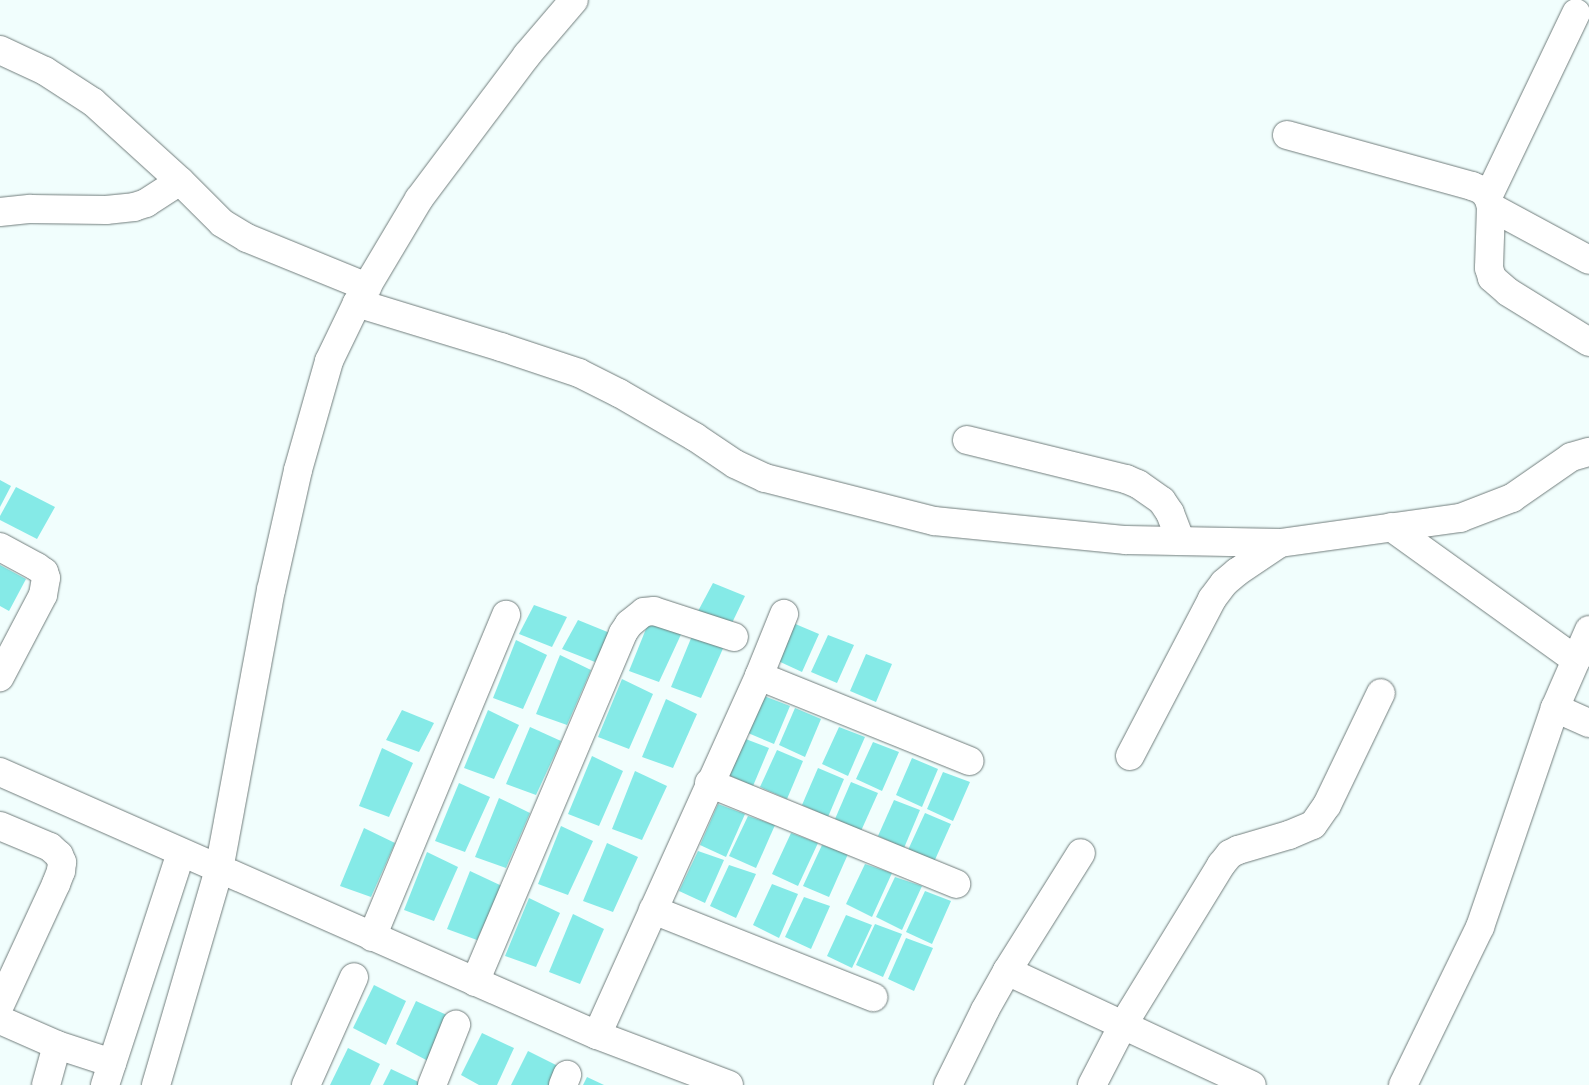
<!DOCTYPE html>
<style>
body{margin:0}
#map{position:relative;width:1589px;height:1085px;overflow:hidden;background:#f1fefd;font-family:"DM Sans",sans-serif}
div>[style]{position:absolute}
.building>*{inset:0;background:#85eae7}
.roads{filter:drop-shadow(0 0 1px #717d7c) drop-shadow(0 0 1px #717d7c)}
.minor>*{height:28px;margin:-14px;padding:0 14px;transform-origin:14px;border-radius:14px;background:#fff}
span{translate:-50% -50%;white-space:nowrap;text-align:center;line-height:1.15;-webkit-text-stroke:5px #fff;paint-order:stroke}
</style>
<div id="map">
<div class="building">
<i style="clip-path:polygon(0 480px,11px 486px,0 507px)"></i>
<i style="clip-path:polygon(16px 487px,55px 507px,37px 539px,0 520px,0 516px)"></i>
<i style="clip-path:polygon(0 565px,26px 579px,9px 611px,0 606px)"></i>
<i style="clip-path:polygon(713px 583px,745px 596px,731px 625px,697px 613px)"></i>
<i style="clip-path:polygon(534px 605px,567px 617px,552px 647px,519px 634px)"></i>
<i style="clip-path:polygon(652px 614px,684px 628px,659px 682px,629px 671px)"></i>
<i style="clip-path:polygon(578px 620px,610px 633px,595px 662px,562px 649px)"></i>
<i style="clip-path:polygon(793px 623px,819px 634px,802px 672px,776px 660px)"></i>
<i style="clip-path:polygon(694px 631px,725px 644px,701px 698px,671px 687px)"></i>
<i style="clip-path:polygon(828px 635px,854px 645px,837px 683px,811px 672px)"></i>
<i style="clip-path:polygon(516px 640px,547px 655px,523px 709px,493px 698px)"></i>
<i style="clip-path:polygon(866px 654px,892px 664px,876px 702px,850px 691px)"></i>
<i style="clip-path:polygon(560px 655px,591px 670px,567px 725px,536px 714px)"></i>
<i style="clip-path:polygon(622px 679px,653px 694px,629px 749px,598px 737px)"></i>
<i style="clip-path:polygon(764px 696px,790px 706px,774px 744px,748px 733px)"></i>
<i style="clip-path:polygon(666px 699px,697px 714px,673px 768px,642px 757px)"></i>
<i style="clip-path:polygon(795px 708px,821px 719px,805px 757px,779px 745px)"></i>
<i style="clip-path:polygon(402px 710px,434px 723px,419px 752px,386px 740px)"></i>
<i style="clip-path:polygon(488px 710px,519px 725px,494px 779px,464px 768px)"></i>
<i style="clip-path:polygon(530px 727px,561px 741px,536px 795px,506px 784px)"></i>
<i style="clip-path:polygon(839px 727px,865px 737px,848px 776px,822px 764px)"></i>
<i style="clip-path:polygon(743px 738px,769px 748px,753px 786px,726px 774px)"></i>
<i style="clip-path:polygon(873px 742px,899px 752px,882px 791px,856px 779px)"></i>
<i style="clip-path:polygon(382px 748px,413px 763px,389px 817px,359px 806px)"></i>
<i style="clip-path:polygon(777px 750px,803px 761px,787px 799px,760px 787px)"></i>
<i style="clip-path:polygon(592px 756px,623px 771px,599px 826px,568px 814px)"></i>
<i style="clip-path:polygon(912px 758px,938px 769px,922px 807px,896px 795px)"></i>
<i style="clip-path:polygon(818px 768px,844px 779px,828px 817px,802px 805px)"></i>
<i style="clip-path:polygon(635px 771px,667px 786px,642px 840px,612px 829px)"></i>
<i style="clip-path:polygon(943px 772px,970px 782px,953px 821px,927px 809px)"></i>
<i style="clip-path:polygon(851px 782px,878px 793px,861px 831px,835px 819px)"></i>
<i style="clip-path:polygon(459px 783px,490px 797px,465px 852px,435px 841px)"></i>
<i style="clip-path:polygon(499px 798px,530px 813px,506px 868px,475px 857px)"></i>
<i style="clip-path:polygon(894px 800px,920px 810px,904px 848px,878px 836px)"></i>
<i style="clip-path:polygon(718px 804px,745px 814px,726px 857px,700px 845px)"></i>
<i style="clip-path:polygon(925px 813px,951px 824px,934px 862px,908px 850px)"></i>
<i style="clip-path:polygon(748px 816px,775px 825px,756px 868px,729px 856px)"></i>
<i style="clip-path:polygon(561px 826px,593px 841px,568px 895px,538px 884px)"></i>
<i style="clip-path:polygon(364px 828px,395px 843px,371px 897px,340px 886px)"></i>
<i style="clip-path:polygon(791px 833px,818px 843px,798px 886px,772px 874px)"></i>
<i style="clip-path:polygon(607px 843px,638px 857px,613px 912px,583px 901px)"></i>
<i style="clip-path:polygon(822px 845px,848px 854px,829px 897px,803px 886px)"></i>
<i style="clip-path:polygon(698px 851px,724px 860px,705px 903px,679px 891px)"></i>
<i style="clip-path:polygon(427px 852px,458px 867px,434px 921px,404px 910px)"></i>
<i style="clip-path:polygon(865px 864px,892px 873px,872px 917px,846px 904px)"></i>
<i style="clip-path:polygon(729px 865px,756px 874px,736px 918px,710px 906px)"></i>
<i style="clip-path:polygon(470px 871px,502px 886px,477px 940px,447px 929px)"></i>
<i style="clip-path:polygon(895px 877px,922px 886px,902px 930px,876px 917px)"></i>
<i style="clip-path:polygon(772px 884px,798px 894px,779px 938px,753px 925px)"></i>
<i style="clip-path:polygon(925px 891px,951px 901px,932px 944px,906px 932px)"></i>
<i style="clip-path:polygon(804px 897px,830px 906px,811px 949px,785px 937px)"></i>
<i style="clip-path:polygon(529px 898px,560px 913px,536px 967px,505px 956px)"></i>
<i style="clip-path:polygon(573px 914px,604px 929px,580px 984px,549px 972px)"></i>
<i style="clip-path:polygon(846px 915px,872px 925px,852px 968px,827px 956px)"></i>
<i style="clip-path:polygon(875px 924px,902px 934px,883px 977px,856px 965px)"></i>
<i style="clip-path:polygon(906px 938px,933px 948px,914px 991px,888px 979px)"></i>
<i style="clip-path:polygon(374px 985px,406px 1001px,386px 1045px,353px 1028px)"></i>
<i style="clip-path:polygon(416px 1001px,449px 1016px,428px 1061px,396px 1044px)"></i>
<i style="clip-path:polygon(482px 1033px,514px 1048px,497px 1085px,479px 1085px,461px 1075px)"></i>
<i style="clip-path:polygon(348px 1048px,380px 1064px,370px 1085px,330px 1085px)"></i>
<i style="clip-path:polygon(528px 1051px,560px 1067px,551px 1085px,511px 1085px)"></i>
<i style="clip-path:polygon(391px 1069px,425px 1085px,383px 1085px)"></i>
<i style="clip-path:polygon(587px 1077px,604px 1085px,583px 1085px)"></i>
</div>
<div class="roads">
<div class="minor">
<i style="left:0;top:50px;width:50px;rotate:25deg"></i>
<i style="left:45px;top:71px;width:57px;rotate:32.9deg"></i>
<i style="left:93px;top:102px;width:118px;rotate:42.2deg"></i>
<i style="left:180px;top:181px;width:59px;rotate:45deg"></i>
<i style="left:222px;top:223px;width:29px;rotate:31deg"></i>
<i style="left:247px;top:238px;width:130px;rotate:22.2deg"></i>
<i style="left:1287px;top:135px;width:192px;rotate:15.4deg"></i>
<i style="left:1472px;top:186px;width:11px;rotate:22deg"></i>
<i style="left:1482px;top:190px;width:9px;rotate:49deg"></i>
<i style="left:1488px;top:197px;width:10px;rotate:73deg"></i>
<i style="left:1491px;top:207px;width:61px;rotate:91.9deg"></i>
<i style="left:1489px;top:268px;width:10px;rotate:73deg"></i>
<i style="left:1492px;top:278px;width:21px;rotate:41deg"></i>
<i style="left:1508px;top:292px;width:95px;rotate:31.7deg"></i>
<i style="left:1488px;top:197px;width:204px;rotate:-64.4deg"></i>
<i style="left:1491px;top:207px;width:111px;rotate:28.4deg"></i>
<i style="left:0;top:212px;width:31px;rotate:-6deg"></i>
<i style="left:31px;top:209px;width:75px;rotate:0.8deg"></i>
<i style="left:106px;top:210px;width:28px;rotate:-6deg"></i>
<i style="left:134px;top:207px;width:13px;rotate:-18deg"></i>
<i style="left:146px;top:203px;width:40px;rotate:-32.9deg"></i>
<i style="left:357px;top:303px;width:151px;rotate:17deg"></i>
<i style="left:501px;top:347px;width:82px;rotate:18.4deg"></i>
<i style="left:579px;top:373px;width:45px;rotate:26.6deg"></i>
<i style="left:619px;top:393px;width:88px;rotate:30.1deg"></i>
<i style="left:695px;top:437px;width:48px;rotate:34deg"></i>
<i style="left:735px;top:464px;width:33px;rotate:25deg"></i>
<i style="left:765px;top:478px;width:174px;rotate:14.3deg"></i>
<i style="left:934px;top:521px;width:193px;rotate:5.7deg"></i>
<i style="left:1126px;top:540px;width:154px;rotate:1.1deg"></i>
<i style="left:1280px;top:543px;width:182px;rotate:-7.9deg"></i>
<i style="left:1460px;top:518px;width:56px;rotate:-21deg"></i>
<i style="left:1512px;top:498px;width:72px;rotate:-34.8deg"></i>
<i style="left:1571px;top:457px;width:19px;rotate:-16deg"></i>
<i style="left:967px;top:440px;width:164px;rotate:13.8deg"></i>
<i style="left:1126px;top:479px;width:13px;rotate:23deg"></i>
<i style="left:1138px;top:484px;width:29px;rotate:35deg"></i>
<i style="left:1162px;top:501px;width:14px;rotate:56deg"></i>
<i style="left:1170px;top:513px;width:30px;rotate:69deg"></i>
<i style="left:1391px;top:527px;width:228px;rotate:35.7deg"></i>
<i style="left:0;top:547px;width:42px;rotate:28.4deg"></i>
<i style="left:37px;top:567px;width:9px;rotate:36deg"></i>
<i style="left:44px;top:572px;width:6px;rotate:72deg"></i>
<i style="left:46px;top:578px;width:17px;rotate:100deg"></i>
<i style="left:43px;top:595px;width:93px;rotate:117.7deg"></i>
<i style="left:759px;top:676px;width:227px;rotate:22deg"></i>
<i style="left:1555px;top:708px;width:37px;rotate:24deg"></i>
<i style="left:1130px;top:756px;width:177px;rotate:-62.4deg"></i>
<i style="left:1212px;top:599px;width:20px;rotate:-53deg"></i>
<i style="left:1224px;top:583px;width:17px;rotate:-40deg"></i>
<i style="left:1237px;top:572px;width:52px;rotate:-34deg"></i>
<i style="left:0;top:772px;width:652px;rotate:23.78deg"></i>
<i style="left:597px;top:1035px;width:141px;rotate:20.7deg"></i>
<i style="left:709px;top:783px;width:267px;rotate:22.2deg"></i>
<i style="left:0;top:826px;width:54px;rotate:22.8deg"></i>
<i style="left:50px;top:847px;width:12px;rotate:42deg"></i>
<i style="left:59px;top:855px;width:8px;rotate:67deg"></i>
<i style="left:62px;top:862px;width:9px;rotate:96deg"></i>
<i style="left:61px;top:871px;width:14px;rotate:111deg"></i>
<i style="left:56px;top:884px;width:133px;rotate:114.8deg"></i>
<i style="left:653px;top:910px;width:237px;rotate:21.6deg"></i>
<i style="left:372px;top:937px;width:349px;rotate:-67.4deg"></i>
<i style="left:1007px;top:971px;width:270px;rotate:25deg"></i>
<i style="left:475px;top:982px;width:379px;rotate:-67deg"></i>
<i style="left:623px;top:633px;width:11px;rotate:-56deg"></i>
<i style="left:629px;top:624px;width:19px;rotate:-39deg"></i>
<i style="left:644px;top:612px;width:10px;rotate:-6deg"></i>
<i style="left:654px;top:611px;width:84px;rotate:18deg"></i>
<i style="left:0;top:1020px;width:62px;rotate:23.7deg"></i>
<i style="left:57px;top:1045px;width:58px;rotate:18.1deg"></i>
<i style="left:597px;top:1035px;width:394px;rotate:-65.7deg"></i>
<i style="left:759px;top:676px;width:67px;rotate:-68deg"></i>
<i style="left:46px;top:1085px;width:41px;rotate:-74.6deg"></i>
<i style="left:105px;top:1085px;width:244px;rotate:-71.9deg"></i>
<i style="left:156px;top:1085px;width:224px;rotate:-73.7deg"></i>
<i style="left:219px;top:870px;width:285px;rotate:-79.5deg"></i>
<i style="left:271px;top:590px;width:123px;rotate:-77.3deg"></i>
<i style="left:298px;top:470px;width:113px;rotate:-74.1deg"></i>
<i style="left:329px;top:361px;width:64px;rotate:-64.2deg"></i>
<i style="left:357px;top:303px;width:121px;rotate:-59.2deg"></i>
<i style="left:419px;top:199px;width:180px;rotate:-53.1deg"></i>
<i style="left:527px;top:55px;width:72px;rotate:-49.5deg"></i>
<i style="left:306px;top:1085px;width:118px;rotate:-66deg"></i>
<i style="left:432px;top:1085px;width:65px;rotate:-68.2deg"></i>
<i style="left:563px;top:1085px;width:11px;rotate:-68deg"></i>
<i style="left:948px;top:1085px;width:84px;rotate:-63.7deg"></i>
<i style="left:985px;top:1010px;width:45px;rotate:-60.6deg"></i>
<i style="left:1007px;top:971px;width:139px;rotate:-57.9deg"></i>
<i style="left:1092px;top:1085px;width:68px;rotate:-62.7deg"></i>
<i style="left:1123px;top:1025px;width:188px;rotate:-58.5deg"></i>
<i style="left:1221px;top:865px;width:14px;rotate:-51deg"></i>
<i style="left:1230px;top:854px;width:9px;rotate:-27deg"></i>
<i style="left:1238px;top:850px;width:53px;rotate:-16.4deg"></i>
<i style="left:1289px;top:835px;width:26px;rotate:-23deg"></i>
<i style="left:1313px;top:825px;width:24px;rotate:-55deg"></i>
<i style="left:1327px;top:805px;width:124px;rotate:-64.3deg"></i>
<i style="left:1403px;top:1085px;width:176px;rotate:-64deg"></i>
<i style="left:1480px;top:927px;width:231px;rotate:-71.1deg"></i>
<i style="left:1555px;top:708px;width:85px;rotate:-66.4deg"></i>
</div>
</div>
</div>
